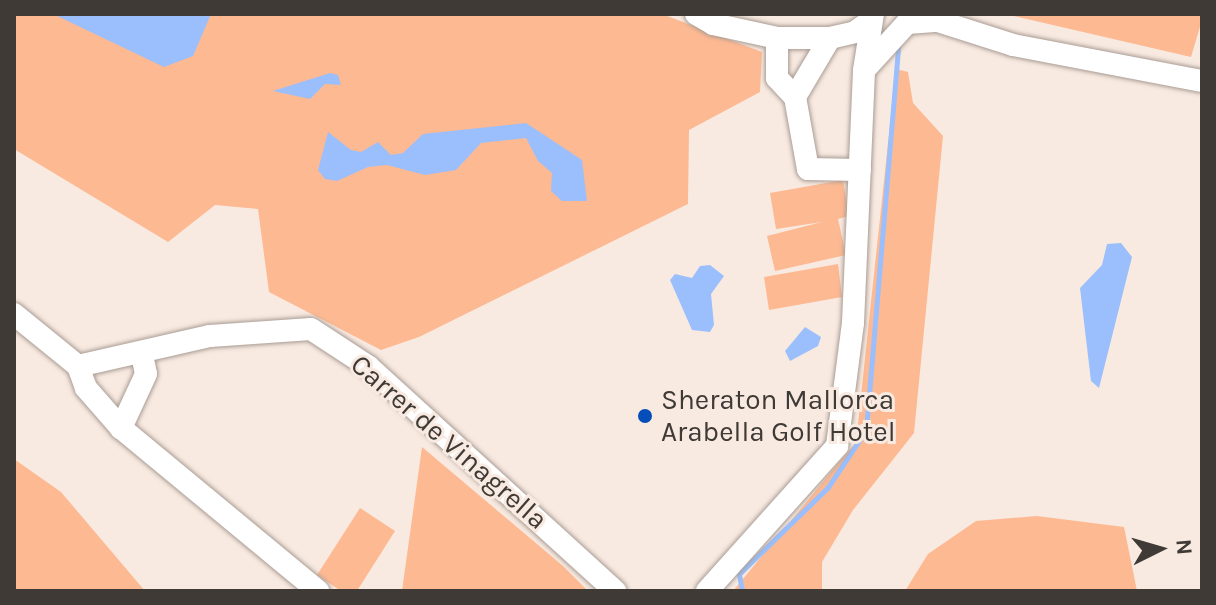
<!DOCTYPE html>
<style>
body{margin:0}
#map{position:relative;width:1216px;height:605px;overflow:hidden;background:#f8eae1;font-family:Karla,sans-serif}
div>[style]{position:absolute}
.green>*{inset:0;background:#fdb992}
.water>*{inset:0;background:#9abffc}
.stream>*{height:5px;margin:-2.5px;padding:0 2.5px;transform-origin:2.5px;border-radius:2.5px;background:#9abffc}
.roads{filter:drop-shadow(0 0 2px #a99c94) drop-shadow(0 0 2px #a99c94)}
.minor>*{height:22px;margin:-11px;padding:0 11px;transform-origin:11px;border-radius:11px;background:#fff}
.dots>*{width:22px;height:22px;translate:-50% -50%;box-sizing:border-box;border:4px solid #f8eae1;border-radius:50%}
span{translate:-50% -50%;white-space:nowrap;text-align:center;line-height:1.15;-webkit-text-stroke:6px #f8eae1;paint-order:stroke}
.poi-label{font-size:28px;color:#3f3a36}
.left{translate:0 -50%;text-align:left}
.street-label{font-size:28px;color:#3f3a36}
.frame{position:absolute;inset:0;border:16px solid #3f3a36;pointer-events:none}
.north{position:absolute;left:1120px;top:509px;width:80px;height:80px;-webkit-text-stroke:6px #f8eae1;paint-order:stroke;rotate:85deg;font-size:22px;font-weight:700;line-height:32px;text-align:center;color:#3f3a36}
.north::after{content:'';display:block;margin:auto;width:28px;height:36px;background:#3f3a36;clip-path:polygon(50% 0,100% 100%,50% 72%,0 100%)}
</style>
<div id="map">
<div class="green">
<i style="clip-path:polygon(14px 14px,662px 14px,762px 52px,760px 92px,689px 130px,688px 204px,419px 337px,381px 350px,269px 292px,258px 209px,215px 205px,168px 242px,14px 149px)"></i>
<i style="clip-path:polygon(1005px 14px,1202px 14px,1202px 20px,1191px 57px)"></i>
<i style="clip-path:polygon(896px 69px,908px 72px,913px 103px,943px 136px,914px 433px,853px 510px,822px 562px,822px 591px,733px 591px,856px 442px)"></i>
<i style="clip-path:polygon(843px 180px,849px 216px,838px 219px,846px 255px,775px 271px,767px 236px,822px 222px,776px 229px,770px 193px)"></i>
<i style="clip-path:polygon(838px 264px,842px 297px,769px 310px,764px 277px)"></i>
<i style="clip-path:polygon(422px 447px,563px 566px,588px 591px,402px 591px)"></i>
<i style="clip-path:polygon(14px 459px,61px 492px,145px 591px,14px 591px)"></i>
<i style="clip-path:polygon(360px 508px,395px 531px,357px 591px,341px 591px,317px 575px)"></i>
<i style="clip-path:polygon(1037px 516px,1124px 527px,1137px 591px,905px 591px,928px 554px,976px 521px)"></i>
</div>
<div class="water">
<i style="clip-path:polygon(53px 14px,211px 14px,193px 56px,164px 67px)"></i>
<i style="clip-path:polygon(330px 73px,338px 75px,341px 85px,325px 84px,310px 99px,273px 91px)"></i>
<i style="clip-path:polygon(526px 123px,582px 160px,587px 201px,562px 201px,551px 191px,552px 173px,538px 161px,526px 138px,481px 143px,456px 170px,425px 175px,387px 165px,368px 167px,337px 181px,325px 179px,318px 170px,328px 132px,351px 150px,361px 152px,378px 142px,391px 155px,403px 153px,423px 134px)"></i>
<i style="clip-path:polygon(1121px 243px,1132px 257px,1099px 388px,1091px 381px,1080px 288px,1102px 265px,1107px 244px)"></i>
<i style="clip-path:polygon(710px 265px,724px 276px,711px 294px,714px 325px,710px 332px,692px 330px,670px 280px,675px 274px,692px 278px,700px 266px)"></i>
<i style="clip-path:polygon(805px 327px,821px 337px,818px 346px,790px 361px,785px 351px)"></i>
</div>
<div class="stream">
<i style="left:742px;top:591px;width:17px;rotate:-100deg"></i>
<i style="left:739px;top:574px;width:124px;rotate:-44.3deg"></i>
<i style="left:828px;top:487px;width:69px;rotate:-56.3deg"></i>
<i style="left:866px;top:430px;width:386px;rotate:-85.2deg"></i>
</div>
<div class="roads">
<div class="minor">
<i style="left:696px;top:14px;width:20px;rotate:30deg"></i>
<i style="left:713px;top:24px;width:66px;rotate:12.3deg"></i>
<i style="left:777px;top:38px;width:53px"></i>
<i style="left:830px;top:38px;width:26px;rotate:-13deg"></i>
<i style="left:855px;top:32px;width:19px;rotate:-35deg"></i>
<i style="left:777px;top:38px;width:40px;rotate:90deg"></i>
<i style="left:777px;top:78px;width:26px;rotate:47deg"></i>
<i style="left:830px;top:38px;width:69px;rotate:120.7deg"></i>
<i style="left:795px;top:97px;width:73px;rotate:79.8deg"></i>
<i style="left:808px;top:169px;width:52px;rotate:1.1deg"></i>
<i style="left:865px;top:69px;width:62px;rotate:-47.6deg"></i>
<i style="left:907px;top:23px;width:31px;rotate:-4deg"></i>
<i style="left:938px;top:21px;width:79px;rotate:17.7deg"></i>
<i style="left:1013px;top:45px;width:192px;rotate:10.8deg"></i>
<i style="left:14px;top:314px;width:82px;rotate:39.1deg"></i>
<i style="left:142px;top:355px;width:19px;rotate:78deg"></i>
<i style="left:146px;top:374px;width:60px;rotate:114.8deg"></i>
<i style="left:121px;top:428px;width:256px;rotate:39.6deg"></i>
<i style="left:78px;top:366px;width:135px;rotate:-12.8deg"></i>
<i style="left:210px;top:336px;width:101px;rotate:-4deg"></i>
<i style="left:311px;top:329px;width:69px;rotate:33.2deg"></i>
<i style="left:369px;top:367px;width:333px;rotate:42.3deg"></i>
<i style="left:78px;top:366px;width:23px;rotate:70deg"></i>
<i style="left:86px;top:388px;width:53px;rotate:48.8deg"></i>
<i style="left:707px;top:591px;width:195px;rotate:-48.1deg"></i>
<i style="left:837px;top:446px;width:124px;rotate:-82.6deg"></i>
<i style="left:853px;top:323px;width:253px;rotate:-87.5deg"></i>
<i style="left:864px;top:70px;width:57px;rotate:-80.9deg"></i>
</div>
</div>
<div class="dots">
<i style="left:645px;top:416px;background:#054db8"></i>
</div>
<div class="poi-label">
<span class="left" style="left:661px;top:416px">Sheraton Mallorca<br>Arabella Golf Hotel</span>
</div>
<div class="street-label">
<span style="left:449px;top:442px;rotate:41deg">Carrer de Vinagrella</span>
</div>
<div class="frame"></div>
<div class="north">N</div>
</div>
